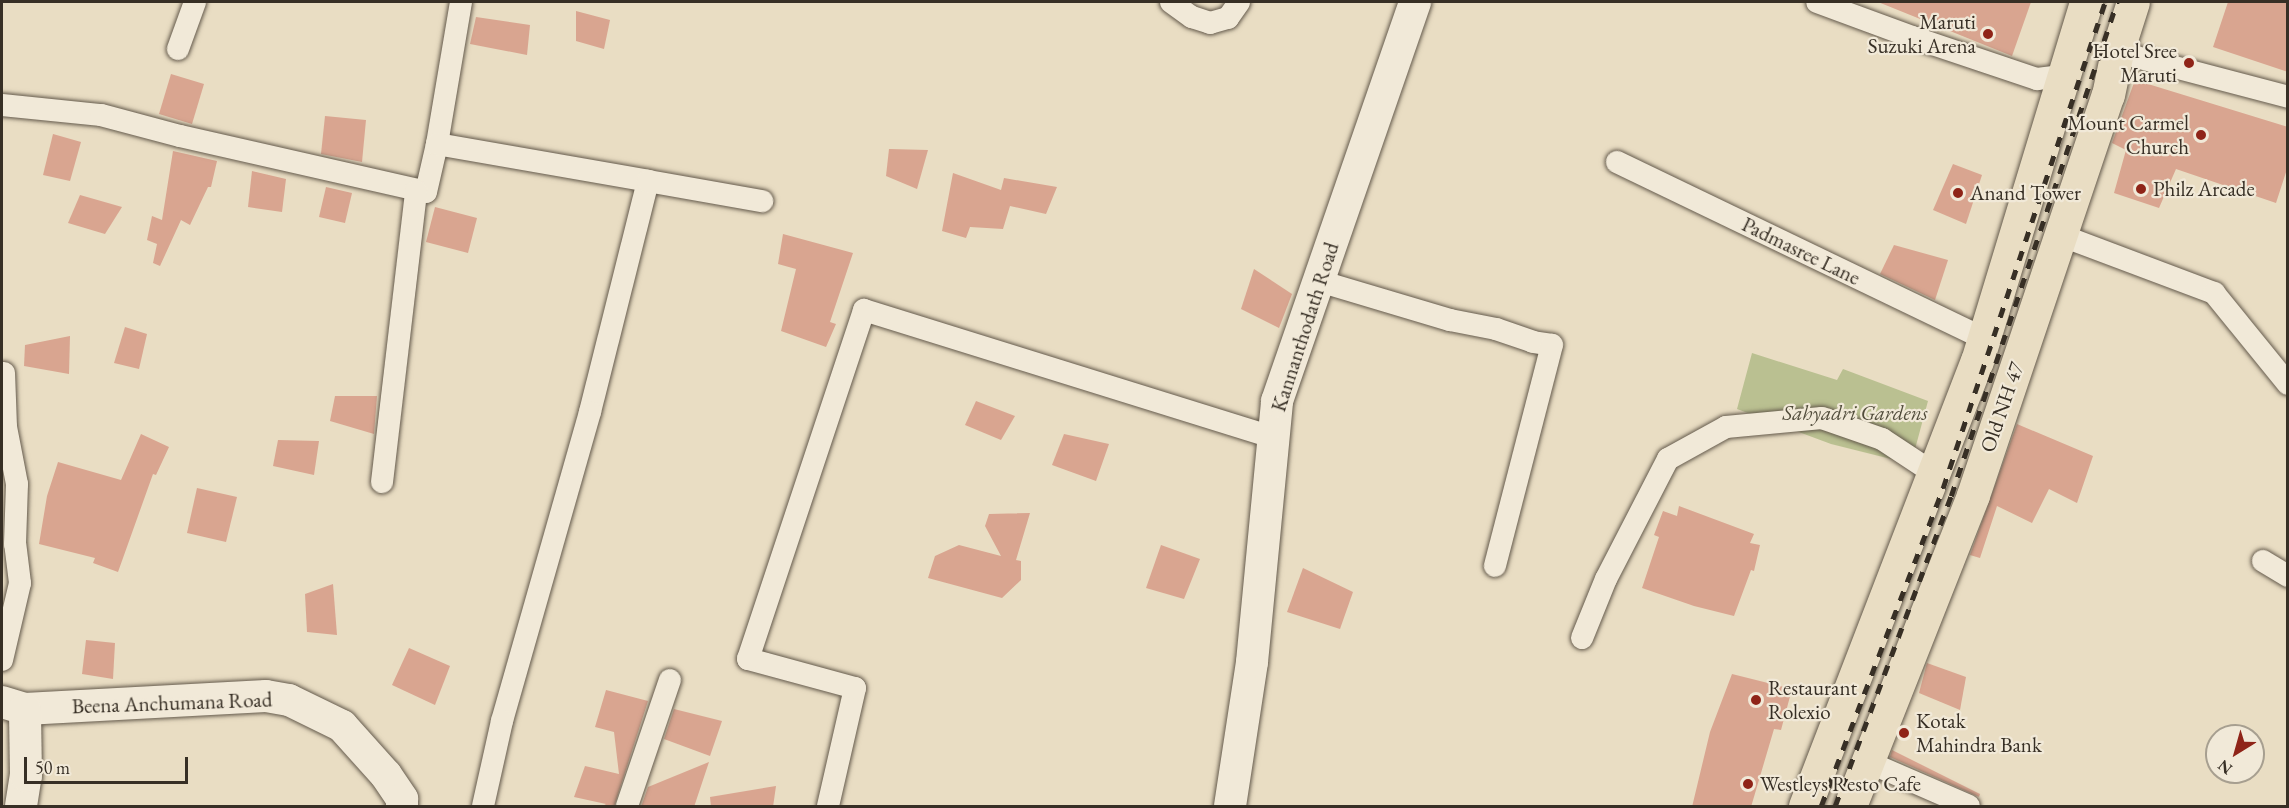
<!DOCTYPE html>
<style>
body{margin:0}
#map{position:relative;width:2289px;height:808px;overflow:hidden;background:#e9ddc3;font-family:"EB Garamond",serif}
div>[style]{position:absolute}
.green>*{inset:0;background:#bac091}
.building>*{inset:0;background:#d9a590}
.roads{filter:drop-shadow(0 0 2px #645a4c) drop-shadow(0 0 2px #645a4c)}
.street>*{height:22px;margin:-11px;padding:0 11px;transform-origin:11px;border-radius:11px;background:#f1e9d8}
.secondary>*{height:32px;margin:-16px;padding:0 16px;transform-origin:16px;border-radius:16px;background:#f1e9d8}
.primary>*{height:33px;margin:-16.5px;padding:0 16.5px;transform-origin:16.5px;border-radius:16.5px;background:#e9ddc3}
.rail>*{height:4.5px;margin-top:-2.25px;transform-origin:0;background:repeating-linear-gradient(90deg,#372f25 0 10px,transparent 0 20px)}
.dots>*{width:16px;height:16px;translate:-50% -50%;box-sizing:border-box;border:3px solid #f1e9d8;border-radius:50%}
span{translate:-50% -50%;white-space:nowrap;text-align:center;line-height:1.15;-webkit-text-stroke:4.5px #f1e9d8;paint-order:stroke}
.poi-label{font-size:21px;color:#372f25}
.right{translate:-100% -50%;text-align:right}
.left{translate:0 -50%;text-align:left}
.street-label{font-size:21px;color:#372f25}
.park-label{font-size:21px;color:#514c3b;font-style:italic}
.frame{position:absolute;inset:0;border:3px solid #372f25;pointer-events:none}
.north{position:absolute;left:2205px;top:724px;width:60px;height:60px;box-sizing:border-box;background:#f1e9d8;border:2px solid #a79f90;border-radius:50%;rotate:217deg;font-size:16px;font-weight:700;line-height:24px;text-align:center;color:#372f25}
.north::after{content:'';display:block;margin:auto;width:21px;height:27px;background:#8f2418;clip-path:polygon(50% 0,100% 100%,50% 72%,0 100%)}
.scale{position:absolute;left:24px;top:757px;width:164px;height:27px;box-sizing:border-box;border:3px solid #372f25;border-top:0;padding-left:8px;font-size:18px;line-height:21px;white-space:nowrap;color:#372f25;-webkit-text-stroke:4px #f1e9d8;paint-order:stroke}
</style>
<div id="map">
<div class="green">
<i style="clip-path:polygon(1752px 353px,1837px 380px,1843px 369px,1928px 401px,1911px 464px,1831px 444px,1737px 409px)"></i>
</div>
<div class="building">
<i style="clip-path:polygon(1878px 2px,2031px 2px,2012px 56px)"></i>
<i style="clip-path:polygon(2228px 2px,2288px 2px,2288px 72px,2213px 47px)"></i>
<i style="clip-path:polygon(576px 11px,610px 20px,604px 49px,576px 41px)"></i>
<i style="clip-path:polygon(476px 17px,530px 25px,527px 55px,470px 44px)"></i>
<i style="clip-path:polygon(171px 74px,204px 84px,192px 124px,159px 114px)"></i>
<i style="clip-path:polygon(2135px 80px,2288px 127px,2288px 166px,2276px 203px,2176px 169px,2159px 208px,2114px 193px,2126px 150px,2112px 143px)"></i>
<i style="clip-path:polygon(325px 116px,366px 120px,362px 162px,321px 154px)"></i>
<i style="clip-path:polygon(53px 134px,81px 142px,70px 181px,43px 175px)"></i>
<i style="clip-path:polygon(889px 149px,928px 150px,917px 189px,886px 176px)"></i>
<i style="clip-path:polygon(173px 151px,217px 161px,211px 187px,208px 187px,190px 225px,181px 220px,160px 266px,153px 263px,157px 244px,147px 240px,152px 216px,162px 220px)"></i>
<i style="clip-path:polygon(1953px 164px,1982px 175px,1966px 224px,1933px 210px)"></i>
<i style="clip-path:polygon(252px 171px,286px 179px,282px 212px,248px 207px)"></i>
<i style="clip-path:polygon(953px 173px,1001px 190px,1004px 178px,1057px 187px,1046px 214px,1010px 206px,1003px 229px,970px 227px,966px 238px,942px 231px)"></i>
<i style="clip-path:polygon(326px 187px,352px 193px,345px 223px,319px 217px)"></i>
<i style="clip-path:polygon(80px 195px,122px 207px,105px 234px,68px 223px)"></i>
<i style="clip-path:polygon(435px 207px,477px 218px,468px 253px,426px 242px)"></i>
<i style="clip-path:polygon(783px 234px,853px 253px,830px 322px,836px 324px,826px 347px,781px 331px,796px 269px,778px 264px)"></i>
<i style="clip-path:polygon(1894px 245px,1948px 260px,1935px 300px,1880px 274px)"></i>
<i style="clip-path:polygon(1254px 269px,1292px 294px,1279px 328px,1241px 309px)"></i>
<i style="clip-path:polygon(125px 327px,147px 334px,139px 369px,114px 363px)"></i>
<i style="clip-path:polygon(70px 336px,69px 374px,24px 366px,25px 345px)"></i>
<i style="clip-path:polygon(335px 396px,377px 396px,374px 434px,330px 421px)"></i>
<i style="clip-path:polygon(976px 401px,1015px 416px,1001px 440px,965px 425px)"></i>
<i style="clip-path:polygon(2017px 424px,2093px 456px,2077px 503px,2049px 489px,2032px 523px,1997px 506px,1980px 558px,1970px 555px)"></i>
<i style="clip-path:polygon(141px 434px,169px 447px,156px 475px,153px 474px,118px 572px,93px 563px,95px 558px,39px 544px,47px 496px,58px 462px,121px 480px)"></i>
<i style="clip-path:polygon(1064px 434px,1109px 444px,1096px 481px,1052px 465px)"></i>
<i style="clip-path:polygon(278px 440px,319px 441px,314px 475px,273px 466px)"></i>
<i style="clip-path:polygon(197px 488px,237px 497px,226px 542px,187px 533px)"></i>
<i style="clip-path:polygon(1679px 506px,1754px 534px,1750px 543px,1760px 545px,1754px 571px,1751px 570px,1734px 616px,1694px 606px,1642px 588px,1659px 537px,1654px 535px,1663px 511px,1677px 516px)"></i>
<i style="clip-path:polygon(1030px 513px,1016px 560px,1021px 561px,1021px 580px,1002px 598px,928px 578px,935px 556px,959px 545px,1001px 556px,985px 526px,989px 514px)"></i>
<i style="clip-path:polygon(1161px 545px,1200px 559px,1184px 599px,1146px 588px)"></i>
<i style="clip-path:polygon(1303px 568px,1353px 592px,1340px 629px,1287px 612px)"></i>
<i style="clip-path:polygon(333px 584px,337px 635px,307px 632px,305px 594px)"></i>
<i style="clip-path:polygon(86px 640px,115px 643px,113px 679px,82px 674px)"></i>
<i style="clip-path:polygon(409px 648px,450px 666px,435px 705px,392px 685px)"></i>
<i style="clip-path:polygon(1927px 663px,1966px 677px,1960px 710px,1919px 693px)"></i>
<i style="clip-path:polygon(1732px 674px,1792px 689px,1781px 730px,1774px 729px,1751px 807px,1692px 807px,1710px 732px)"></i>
<i style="clip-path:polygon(606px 690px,648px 701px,614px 807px,601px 807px,606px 804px,574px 797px,585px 766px,619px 774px,614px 732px,595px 727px)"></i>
<i style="clip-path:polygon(674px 709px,722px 721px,710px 756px,664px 739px)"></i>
<i style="clip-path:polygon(1892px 750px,1980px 794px,1979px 797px,1890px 757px)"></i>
<i style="clip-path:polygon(709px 762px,694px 807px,641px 807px,648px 787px)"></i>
<i style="clip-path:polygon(776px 786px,773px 807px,711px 807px,710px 797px)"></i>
</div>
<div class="roads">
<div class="street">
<i style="left:1171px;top:2px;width:26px;rotate:36deg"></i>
<i style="left:1192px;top:17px;width:19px;rotate:18deg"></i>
<i style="left:1210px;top:23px;width:19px;rotate:-16deg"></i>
<i style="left:1228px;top:18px;width:19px;rotate:-55deg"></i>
<i style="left:1817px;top:2px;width:101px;rotate:20.2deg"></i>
<i style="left:1912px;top:37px;width:132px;rotate:18.6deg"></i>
<i style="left:2037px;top:79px;width:25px;rotate:-7deg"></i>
<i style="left:178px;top:49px;width:50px;rotate:-70.1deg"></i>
<i style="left:2117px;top:52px;width:177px;rotate:14.7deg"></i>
<i style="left:2px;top:105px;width:100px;rotate:5.8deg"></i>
<i style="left:101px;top:115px;width:82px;rotate:14.9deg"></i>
<i style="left:180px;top:136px;width:252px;rotate:12.8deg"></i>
<i style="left:426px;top:192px;width:49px;rotate:-77.1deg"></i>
<i style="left:437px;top:144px;width:144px;rotate:-80.4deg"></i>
<i style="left:437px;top:144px;width:214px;rotate:9.9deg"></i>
<i style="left:648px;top:181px;width:238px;rotate:104.1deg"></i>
<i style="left:590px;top:412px;width:321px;rotate:105.9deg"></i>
<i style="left:502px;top:721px;width:87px;rotate:102.6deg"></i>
<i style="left:1617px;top:162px;width:407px;rotate:25.7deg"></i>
<i style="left:648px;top:181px;width:116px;rotate:10deg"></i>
<i style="left:2060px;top:235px;width:165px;rotate:20.6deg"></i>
<i style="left:2214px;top:293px;width:117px;rotate:50.9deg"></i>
<i style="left:1319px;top:281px;width:137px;rotate:16.6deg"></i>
<i style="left:1450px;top:320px;width:47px;rotate:11.1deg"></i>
<i style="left:1496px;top:329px;width:39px;rotate:19deg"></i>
<i style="left:1533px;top:342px;width:19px;rotate:9deg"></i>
<i style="left:1552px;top:345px;width:228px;rotate:104.5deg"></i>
<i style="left:382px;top:482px;width:293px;rotate:-83.3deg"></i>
<i style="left:2263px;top:561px;width:29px;rotate:31deg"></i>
<i style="left:1582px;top:638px;width:64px;rotate:-67.9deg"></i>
<i style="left:1606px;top:579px;width:135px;rotate:-62.7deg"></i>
<i style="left:1668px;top:459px;width:66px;rotate:-28.9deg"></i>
<i style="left:1726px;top:427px;width:96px;rotate:-5.4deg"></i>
<i style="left:1822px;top:418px;width:64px;rotate:19.3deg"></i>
<i style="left:1882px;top:439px;width:64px;rotate:33.4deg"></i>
<i style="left:2px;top:660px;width:79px;rotate:-76.8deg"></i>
<i style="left:20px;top:583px;width:39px;rotate:-97deg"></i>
<i style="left:15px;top:544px;width:60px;rotate:-88.1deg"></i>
<i style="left:17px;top:484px;width:58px;rotate:-100.9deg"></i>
<i style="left:6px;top:427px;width:54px;rotate:-92.1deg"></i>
<i style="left:1868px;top:762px;width:110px;rotate:23.5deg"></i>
<i style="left:627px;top:806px;width:133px;rotate:-71.2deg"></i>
<i style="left:828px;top:806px;width:121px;rotate:-77.1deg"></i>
<i style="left:855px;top:688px;width:111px;rotate:-164.8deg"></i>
<i style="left:748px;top:659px;width:368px;rotate:-71.6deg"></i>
<i style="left:864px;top:310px;width:428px;rotate:17.3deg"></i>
</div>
<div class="secondary">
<i style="left:2px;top:702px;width:24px;rotate:17deg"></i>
<i style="left:25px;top:709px;width:241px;rotate:-3.1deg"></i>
<i style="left:266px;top:696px;width:23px;rotate:10deg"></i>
<i style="left:289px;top:700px;width:59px;rotate:26.1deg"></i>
<i style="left:342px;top:726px;width:66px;rotate:48.1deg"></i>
<i style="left:386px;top:775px;width:29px;rotate:56deg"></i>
<i style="left:402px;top:799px;width:7px;rotate:90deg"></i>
<i style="left:21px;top:806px;width:30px;rotate:-81deg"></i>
<i style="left:26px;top:776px;width:67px;rotate:-90.9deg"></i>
<i style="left:1230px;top:806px;width:146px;rotate:-81.3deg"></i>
<i style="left:1252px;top:662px;width:262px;rotate:-84.5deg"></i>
<i style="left:1277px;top:401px;width:422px;rotate:-70.9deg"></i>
</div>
<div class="primary">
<i style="left:1805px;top:806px;width:477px;rotate:-68.9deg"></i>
<i style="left:1977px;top:361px;width:375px;rotate:-73.1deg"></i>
<i style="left:1850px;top:806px;width:334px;rotate:-68.4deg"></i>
<i style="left:1973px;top:495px;width:422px;rotate:-71.4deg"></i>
<i style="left:2108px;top:95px;width:44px;rotate:-78.2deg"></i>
<i style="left:2117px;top:52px;width:52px;rotate:-72.3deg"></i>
</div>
</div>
<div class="rail">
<i style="left:1821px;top:806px;width:341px;rotate:-69deg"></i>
<i style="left:1943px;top:488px;width:512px;rotate:-71.57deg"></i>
<i style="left:1835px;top:806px;width:331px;rotate:-69.5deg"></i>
<i style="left:1951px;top:496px;width:521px;rotate:-71.43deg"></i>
</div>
<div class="dots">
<i style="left:1988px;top:34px;background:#8f2418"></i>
<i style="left:2189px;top:63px;background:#8f2418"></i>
<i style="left:2201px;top:135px;background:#8f2418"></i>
<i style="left:2141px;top:189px;background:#8f2418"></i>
<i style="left:1958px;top:193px;background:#8f2418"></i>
<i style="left:1756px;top:700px;background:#8f2418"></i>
<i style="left:1904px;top:733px;background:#8f2418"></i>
<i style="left:1748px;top:784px;background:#8f2418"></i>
</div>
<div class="poi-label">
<span class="right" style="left:1976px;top:34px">Maruti<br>Suzuki Arena</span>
<span class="right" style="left:2177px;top:63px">Hotel Sree<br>Maruti</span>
<span class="right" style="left:2189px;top:135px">Mount Carmel<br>Church</span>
<span class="left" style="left:2153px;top:189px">Philz Arcade</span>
<span class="left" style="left:1970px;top:193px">Anand Tower</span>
<span class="left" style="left:1768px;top:700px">Restaurant<br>Rolexio</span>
<span class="left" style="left:1916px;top:733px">Kotak<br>Mahindra Bank</span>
<span class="left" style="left:1760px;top:784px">Westleys Resto Cafe</span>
</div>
<div class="street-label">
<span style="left:1801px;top:251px;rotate:26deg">Padmasree Lane</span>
<span style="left:1305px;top:327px;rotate:-72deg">Kannanthodath Road</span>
<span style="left:2002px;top:407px;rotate:-71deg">Old NH 47</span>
<span style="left:172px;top:703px;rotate:-2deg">Beena Anchumana Road</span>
</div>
<div class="park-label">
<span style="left:1855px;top:413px">Sahyadri Gardens</span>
</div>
<div class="frame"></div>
<div class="north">N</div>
<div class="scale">50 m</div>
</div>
